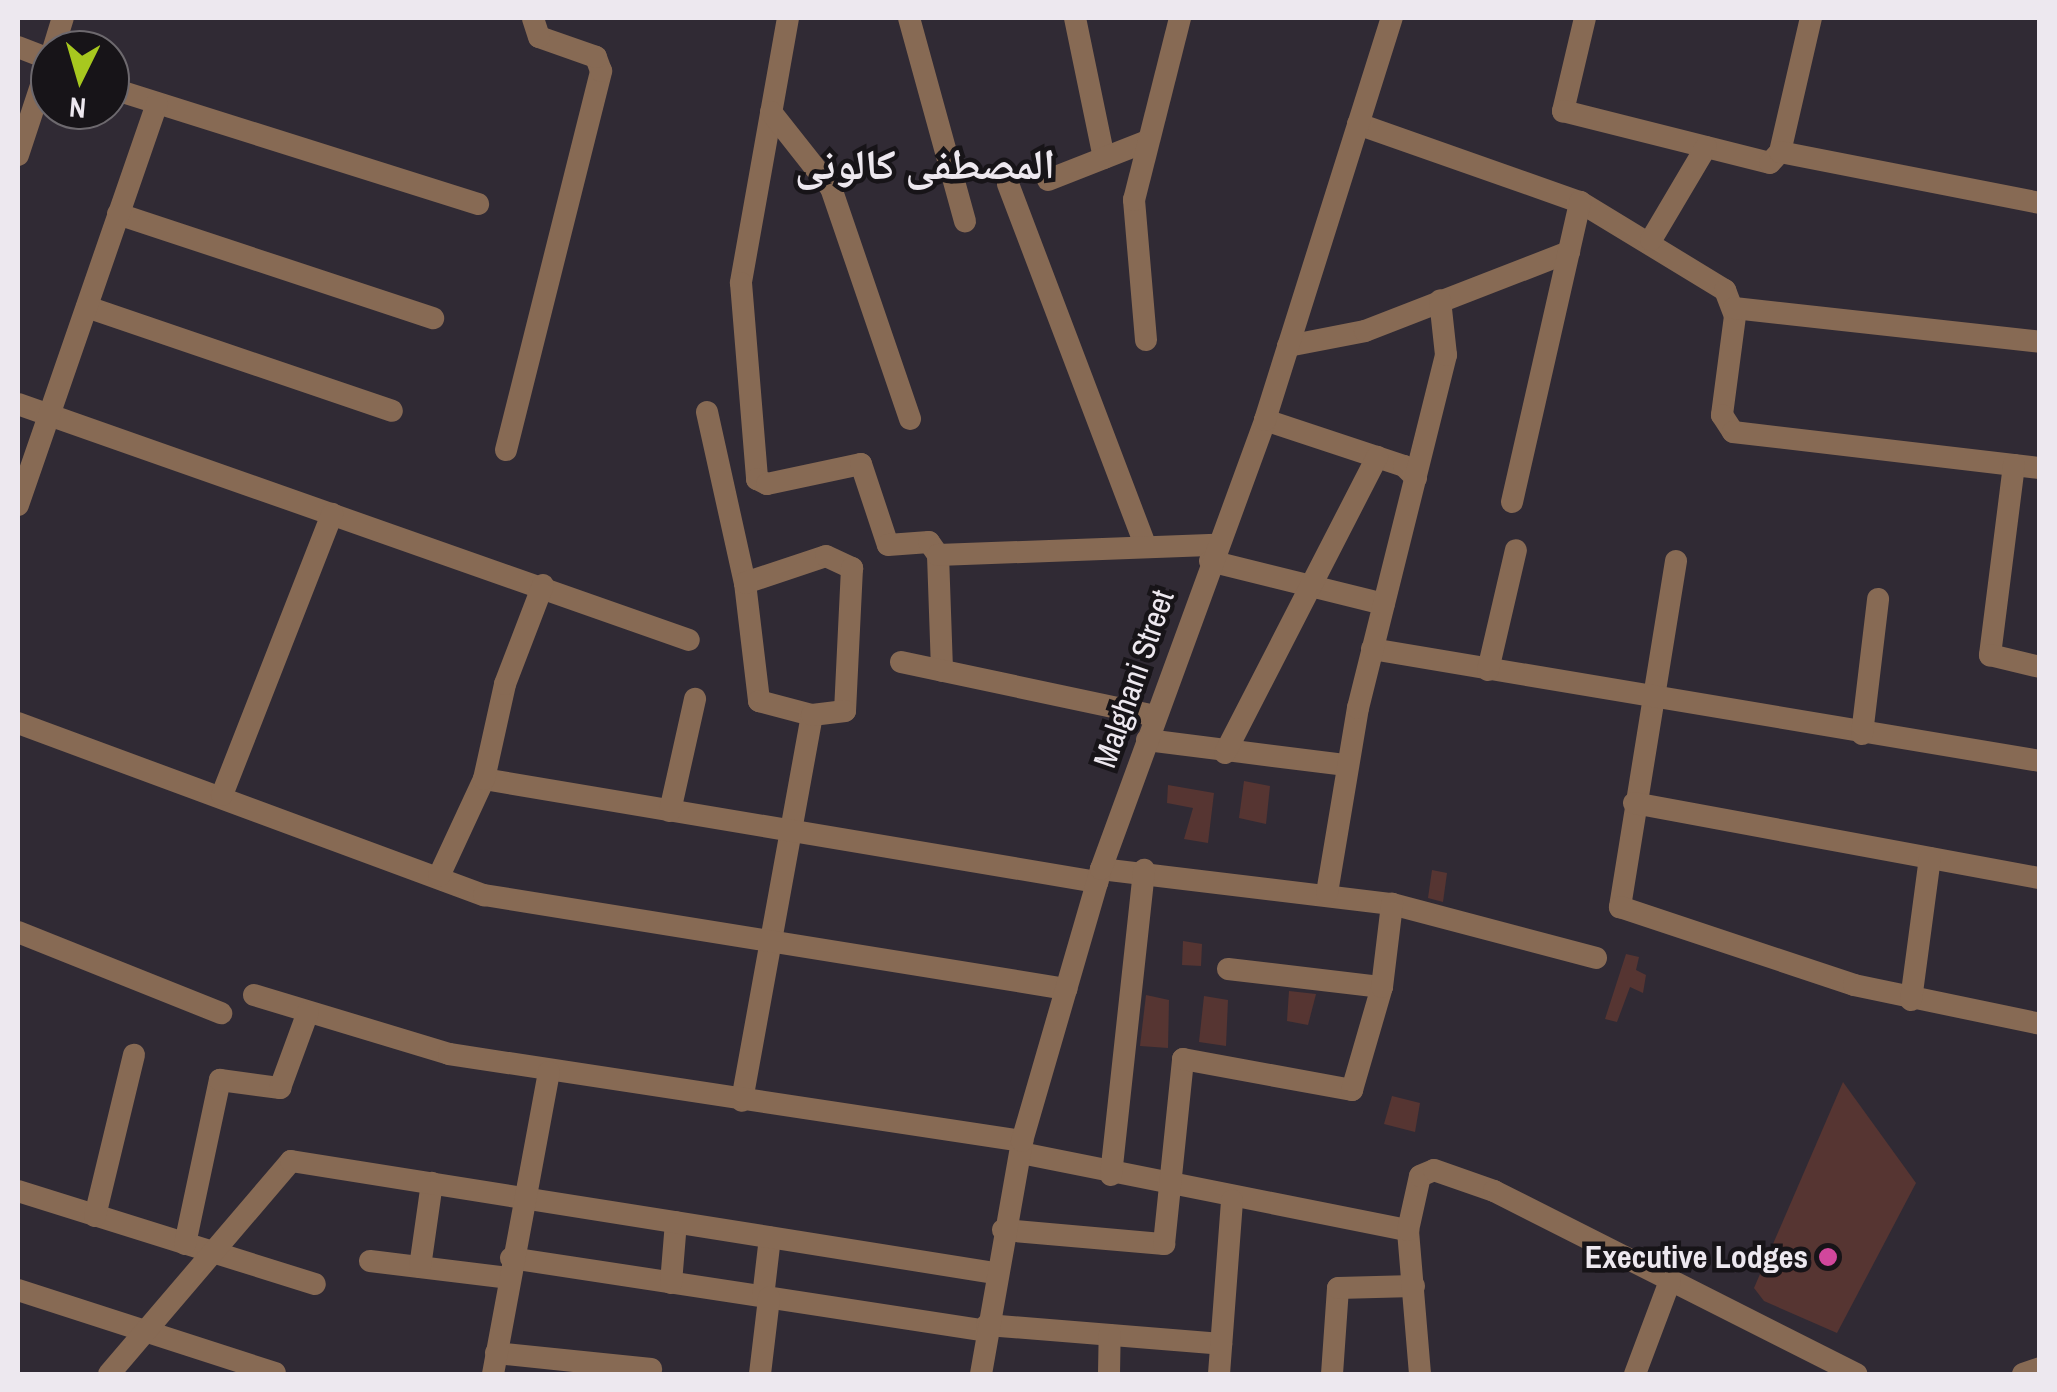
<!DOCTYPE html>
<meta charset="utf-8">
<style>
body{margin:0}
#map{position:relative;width:2057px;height:1392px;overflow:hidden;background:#302a34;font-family:"Archivo Narrow","Noto Naskh Arabic",sans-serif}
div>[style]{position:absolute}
.building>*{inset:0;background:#563532}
.minor>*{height:22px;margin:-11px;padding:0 11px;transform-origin:11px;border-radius:11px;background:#876a54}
.dots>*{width:28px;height:28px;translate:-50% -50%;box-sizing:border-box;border:5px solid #171418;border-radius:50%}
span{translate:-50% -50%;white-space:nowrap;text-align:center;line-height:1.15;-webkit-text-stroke:9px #171418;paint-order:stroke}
.street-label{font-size:32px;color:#ede8ef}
.poi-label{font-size:32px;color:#ede8ef;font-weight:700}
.right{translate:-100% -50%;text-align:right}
.district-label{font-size:42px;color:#ede8ef;font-weight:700}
.frame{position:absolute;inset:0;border:20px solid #ede8ef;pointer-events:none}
.north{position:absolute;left:30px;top:30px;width:100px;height:100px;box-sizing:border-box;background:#171418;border:2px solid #6d696e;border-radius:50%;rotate:185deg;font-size:28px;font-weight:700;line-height:40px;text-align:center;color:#ede8ef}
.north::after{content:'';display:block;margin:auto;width:35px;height:45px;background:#a7c81f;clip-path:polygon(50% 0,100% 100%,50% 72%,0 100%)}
</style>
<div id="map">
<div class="building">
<i style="clip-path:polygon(1244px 781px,1270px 786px,1266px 824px,1239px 818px)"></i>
<i style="clip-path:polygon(1168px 785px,1214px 793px,1208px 843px,1184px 839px,1193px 808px,1167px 803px)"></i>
<i style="clip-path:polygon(1432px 870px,1447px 873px,1443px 902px,1428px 898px)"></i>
<i style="clip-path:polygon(1183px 941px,1202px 944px,1201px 966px,1182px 965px)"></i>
<i style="clip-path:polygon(1626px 954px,1639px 957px,1636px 970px,1646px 975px,1643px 993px,1630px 987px,1617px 1022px,1605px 1019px)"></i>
<i style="clip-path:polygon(1289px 991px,1316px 994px,1308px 1025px,1287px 1021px)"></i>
<i style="clip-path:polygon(1146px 995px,1169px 1000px,1168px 1048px,1140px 1046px)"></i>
<i style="clip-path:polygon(1204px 996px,1228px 1000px,1226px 1046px,1199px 1042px)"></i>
<i style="clip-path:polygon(1843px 1082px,1916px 1183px,1837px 1333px,1764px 1301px,1754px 1288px)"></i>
<i style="clip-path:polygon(1392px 1096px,1420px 1103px,1415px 1132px,1384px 1124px)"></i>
</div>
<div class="minor">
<i style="left:788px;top:18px;width:269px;rotate:100.1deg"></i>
<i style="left:741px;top:283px;width:197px;rotate:85.3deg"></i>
<i style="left:757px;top:479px;width:11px;rotate:27deg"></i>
<i style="left:767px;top:484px;width:96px;rotate:-12deg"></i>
<i style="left:861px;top:464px;width:85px;rotate:71.6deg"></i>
<i style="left:888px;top:545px;width:41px;rotate:-4.2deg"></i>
<i style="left:929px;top:542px;width:16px;rotate:55deg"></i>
<i style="left:938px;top:555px;width:116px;rotate:88deg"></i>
<i style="left:909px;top:18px;width:211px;rotate:74.6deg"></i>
<i style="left:1075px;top:18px;width:143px;rotate:78.3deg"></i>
<i style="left:1585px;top:18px;width:96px;rotate:103.3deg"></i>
<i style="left:1563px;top:111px;width:213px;rotate:14.1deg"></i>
<i style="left:1770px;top:163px;width:15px;rotate:-48deg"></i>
<i style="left:1780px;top:152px;width:138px;rotate:-77deg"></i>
<i style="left:18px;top:47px;width:34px;rotate:21deg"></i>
<i style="left:53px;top:50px;width:34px;rotate:-73deg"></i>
<i style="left:110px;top:88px;width:386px;rotate:17.5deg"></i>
<i style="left:771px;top:112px;width:97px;rotate:51.7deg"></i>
<i style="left:831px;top:188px;width:244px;rotate:71.1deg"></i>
<i style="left:1358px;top:124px;width:235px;rotate:19.4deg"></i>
<i style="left:1580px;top:202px;width:170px;rotate:31.3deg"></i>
<i style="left:1725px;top:290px;width:28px;rotate:69deg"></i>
<i style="left:1735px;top:316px;width:100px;rotate:97.5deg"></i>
<i style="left:1722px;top:415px;width:20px;rotate:57deg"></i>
<i style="left:1733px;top:432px;width:309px;rotate:6.7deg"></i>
<i style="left:1780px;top:152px;width:265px;rotate:11.1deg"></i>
<i style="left:18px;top:155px;width:102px;rotate:-71.7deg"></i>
<i style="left:1048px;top:180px;width:104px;rotate:-21.4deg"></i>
<i style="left:1008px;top:184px;width:388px;rotate:69.2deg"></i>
<i style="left:118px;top:214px;width:332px;rotate:18.3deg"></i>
<i style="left:1651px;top:240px;width:108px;rotate:-59.4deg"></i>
<i style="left:87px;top:307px;width:322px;rotate:18.8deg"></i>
<i style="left:1734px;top:308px;width:308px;rotate:6.3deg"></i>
<i style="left:1146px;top:340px;width:141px;rotate:-94.9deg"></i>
<i style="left:1134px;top:200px;width:188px;rotate:-75.8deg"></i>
<i style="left:1288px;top:346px;width:78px;rotate:-11deg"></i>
<i style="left:1365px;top:331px;width:219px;rotate:-21.2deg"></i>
<i style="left:18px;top:404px;width:711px;rotate:19.38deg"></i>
<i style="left:707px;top:412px;width:175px;rotate:77.5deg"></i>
<i style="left:745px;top:583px;width:119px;rotate:83.2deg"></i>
<i style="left:759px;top:701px;width:55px;rotate:14.8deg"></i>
<i style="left:812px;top:715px;width:392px;rotate:100.3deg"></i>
<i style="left:1265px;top:420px;width:146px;rotate:18.3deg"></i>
<i style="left:1404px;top:466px;width:17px;rotate:45deg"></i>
<i style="left:506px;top:450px;width:391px;rotate:-75.9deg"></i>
<i style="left:601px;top:71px;width:15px;rotate:-110deg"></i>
<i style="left:596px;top:57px;width:60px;rotate:-160.7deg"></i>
<i style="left:539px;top:37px;width:20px;rotate:-108deg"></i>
<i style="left:2014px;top:465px;width:192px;rotate:97.2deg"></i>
<i style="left:1990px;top:655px;width:51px;rotate:13.5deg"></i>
<i style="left:1512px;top:502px;width:308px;rotate:-77.2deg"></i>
<i style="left:18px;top:505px;width:425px;rotate:-70.9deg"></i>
<i style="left:938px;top:555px;width:278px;rotate:-2.1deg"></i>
<i style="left:1210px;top:561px;width:179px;rotate:13.9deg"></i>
<i style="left:1676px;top:561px;width:351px;rotate:99.2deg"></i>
<i style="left:1620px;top:907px;width:247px;rotate:18.4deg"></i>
<i style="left:1854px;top:985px;width:190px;rotate:11.8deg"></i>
<i style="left:745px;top:583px;width:85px;rotate:-18.4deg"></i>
<i style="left:826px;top:556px;width:29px;rotate:25deg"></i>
<i style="left:852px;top:568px;width:143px;rotate:92.8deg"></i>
<i style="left:845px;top:711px;width:33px;rotate:173deg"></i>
<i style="left:1372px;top:649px;width:677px;rotate:9.52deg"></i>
<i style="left:901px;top:662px;width:260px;rotate:12deg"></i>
<i style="left:1488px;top:670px;width:123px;rotate:-76.9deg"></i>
<i style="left:18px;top:723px;width:497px;rotate:20.3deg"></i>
<i style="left:484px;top:895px;width:590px;rotate:9.17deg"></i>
<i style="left:1862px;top:734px;width:136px;rotate:-83.2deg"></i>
<i style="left:1147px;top:740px;width:201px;rotate:7.2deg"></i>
<i style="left:1225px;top:753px;width:333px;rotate:-62.8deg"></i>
<i style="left:484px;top:779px;width:622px;rotate:9.54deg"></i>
<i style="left:222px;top:795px;width:302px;rotate:-68.6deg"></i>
<i style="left:1634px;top:803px;width:413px;rotate:10.5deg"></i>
<i style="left:670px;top:811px;width:115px;rotate:-77.4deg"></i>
<i style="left:1101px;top:869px;width:293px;rotate:6.9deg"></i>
<i style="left:1392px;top:904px;width:211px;rotate:14.8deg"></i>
<i style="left:439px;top:876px;width:107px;rotate:-65.1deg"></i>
<i style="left:484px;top:779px;width:97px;rotate:-77.5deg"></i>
<i style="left:505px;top:684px;width:106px;rotate:-69deg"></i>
<i style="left:1327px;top:893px;width:188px;rotate:-80.5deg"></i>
<i style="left:1358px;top:708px;width:364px;rotate:-76deg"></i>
<i style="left:1446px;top:355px;width:55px;rotate:-96.2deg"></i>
<i style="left:18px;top:932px;width:219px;rotate:21.8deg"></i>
<i style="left:1228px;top:969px;width:155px;rotate:6.7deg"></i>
<i style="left:254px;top:995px;width:204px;rotate:16.8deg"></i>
<i style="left:449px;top:1054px;width:580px;rotate:8.63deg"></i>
<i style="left:1911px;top:1000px;width:143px;rotate:-82.4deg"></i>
<i style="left:1021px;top:1153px;width:395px;rotate:11.3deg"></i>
<i style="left:1111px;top:1175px;width:307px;rotate:-83.8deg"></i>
<i style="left:18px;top:1191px;width:311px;rotate:17.4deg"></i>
<i style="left:95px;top:1216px;width:166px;rotate:-76.4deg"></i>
<i style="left:1003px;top:1230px;width:162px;rotate:5deg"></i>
<i style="left:1164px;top:1244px;width:186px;rotate:-84.1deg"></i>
<i style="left:1183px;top:1059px;width:172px;rotate:10.4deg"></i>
<i style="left:1352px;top:1090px;width:107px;rotate:-73.8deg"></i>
<i style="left:1382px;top:987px;width:84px;rotate:-83.1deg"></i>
<i style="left:185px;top:1244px;width:168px;rotate:-78deg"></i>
<i style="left:220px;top:1080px;width:61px;rotate:7.6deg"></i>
<i style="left:280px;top:1088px;width:81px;rotate:-69.8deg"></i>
<i style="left:511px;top:1258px;width:481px;rotate:8.7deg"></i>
<i style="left:370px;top:1261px;width:139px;rotate:7deg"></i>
<i style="left:420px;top:1267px;width:85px;rotate:-81.9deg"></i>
<i style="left:671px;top:1283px;width:61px;rotate:-85.3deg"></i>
<i style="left:18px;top:1290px;width:270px;rotate:17.9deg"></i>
<i style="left:763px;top:1297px;width:60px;rotate:-83.3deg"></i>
<i style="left:987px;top:1325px;width:235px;rotate:4.6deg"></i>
<i style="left:496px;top:1353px;width:156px;rotate:5.9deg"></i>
<i style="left:109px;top:1374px;width:280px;rotate:-49.5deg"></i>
<i style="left:291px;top:1161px;width:713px;rotate:9.04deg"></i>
<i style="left:493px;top:1374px;width:307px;rotate:-79.5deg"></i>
<i style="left:760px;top:1374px;width:77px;rotate:-83.2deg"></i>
<i style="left:981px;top:1374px;width:237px;rotate:-80deg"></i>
<i style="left:1022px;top:1141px;width:283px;rotate:-73.8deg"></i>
<i style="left:1101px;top:869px;width:478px;rotate:-69.9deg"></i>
<i style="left:1265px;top:420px;width:422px;rotate:-72.5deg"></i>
<i style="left:1109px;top:1374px;width:39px;rotate:-89deg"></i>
<i style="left:1219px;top:1374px;width:174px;rotate:-85.7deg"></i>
<i style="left:1332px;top:1374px;width:86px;rotate:-86deg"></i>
<i style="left:1338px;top:1288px;width:76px;rotate:-1.5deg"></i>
<i style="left:1420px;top:1374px;width:144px;rotate:-94.8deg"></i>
<i style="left:1408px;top:1230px;width:55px;rotate:-77.5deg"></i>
<i style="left:1420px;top:1176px;width:15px;rotate:-23deg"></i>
<i style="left:1434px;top:1170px;width:64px;rotate:19.3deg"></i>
<i style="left:1494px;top:1191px;width:406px;rotate:26.8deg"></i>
<i style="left:1635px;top:1374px;width:99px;rotate:-69.4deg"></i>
<i style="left:2023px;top:1374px;width:18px;rotate:-19deg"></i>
</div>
<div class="dots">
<i style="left:1828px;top:1257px;background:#d1479c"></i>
</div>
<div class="street-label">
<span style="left:1134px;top:679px;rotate:-71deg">Malghani Street</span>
</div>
<div class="poi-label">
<span class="right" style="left:1808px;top:1257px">Executive Lodges</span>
</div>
<div class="district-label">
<span style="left:925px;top:164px">المصطفی کالونی</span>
</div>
<div class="frame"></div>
<div class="north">N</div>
</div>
